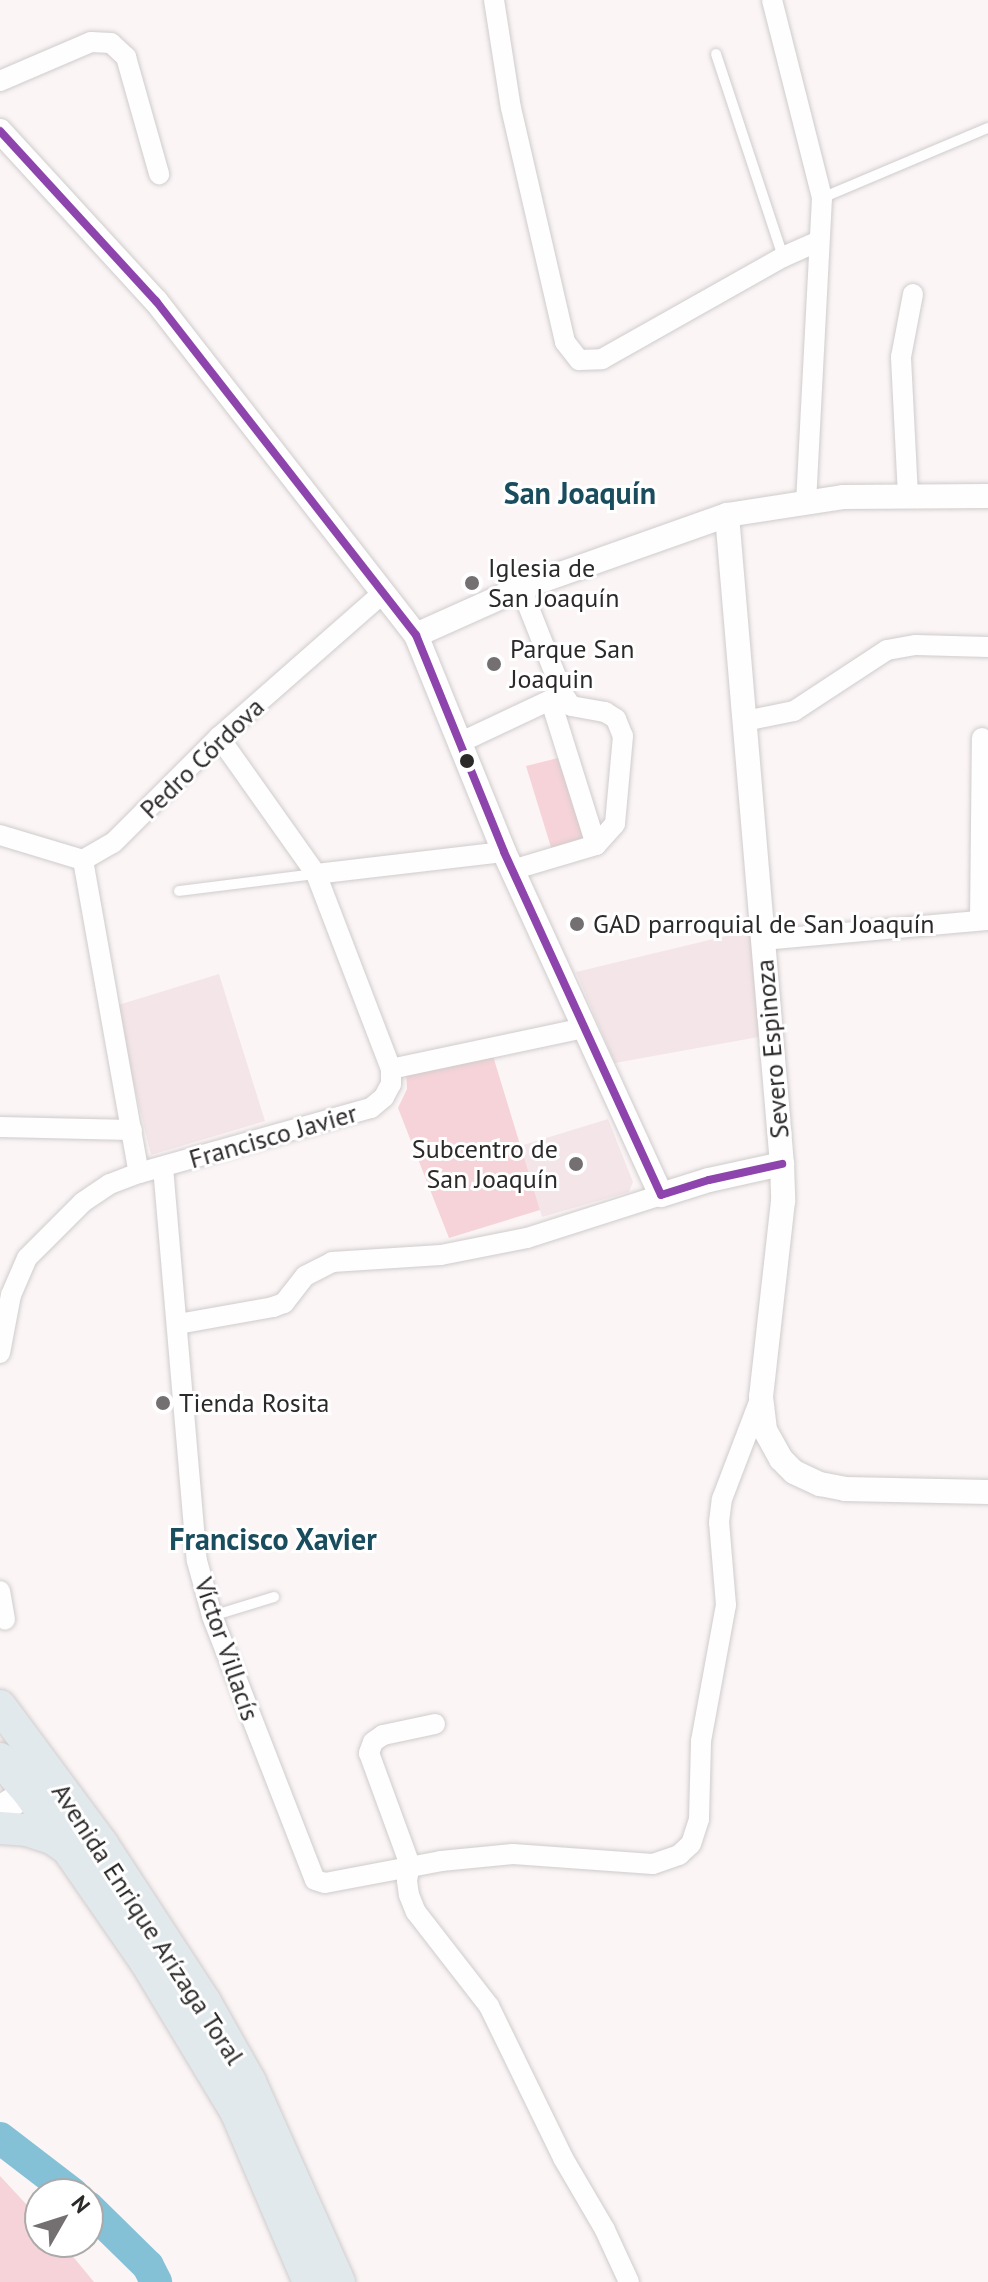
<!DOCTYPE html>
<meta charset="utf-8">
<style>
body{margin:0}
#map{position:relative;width:988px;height:2282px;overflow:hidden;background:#fbf5f6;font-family:"PT Sans",sans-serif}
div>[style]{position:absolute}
.built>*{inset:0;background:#f4e6e8}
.green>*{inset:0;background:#f5d3d8}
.river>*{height:32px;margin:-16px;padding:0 16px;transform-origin:16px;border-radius:16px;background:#84c1d6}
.roads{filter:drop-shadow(0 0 2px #d0cccc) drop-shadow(0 0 2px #d0cccc)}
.service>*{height:10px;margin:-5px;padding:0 5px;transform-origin:5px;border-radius:5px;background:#fefefe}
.minor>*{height:20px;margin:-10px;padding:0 10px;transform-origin:10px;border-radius:10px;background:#fefefe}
.tertiary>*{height:24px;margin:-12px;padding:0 12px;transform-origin:12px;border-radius:12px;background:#fefefe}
.secondary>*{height:28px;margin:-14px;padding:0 14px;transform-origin:14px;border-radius:14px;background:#fefefe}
.primary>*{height:32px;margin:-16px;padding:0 16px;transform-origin:16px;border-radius:16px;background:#e2e9ec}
.bus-1>*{height:8px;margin:-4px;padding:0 4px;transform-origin:4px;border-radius:4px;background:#8e44ad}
.dots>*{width:22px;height:22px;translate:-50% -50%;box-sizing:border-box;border:4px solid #fff;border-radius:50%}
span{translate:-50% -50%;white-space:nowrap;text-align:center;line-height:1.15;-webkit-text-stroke:6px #fff;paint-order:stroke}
.poi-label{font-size:26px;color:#2c2929}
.left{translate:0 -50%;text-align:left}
.right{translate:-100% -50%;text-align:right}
.street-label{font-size:26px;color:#2c2929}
.quarter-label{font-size:30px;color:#194d5d;font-weight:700}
.north{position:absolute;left:24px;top:2178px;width:80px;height:80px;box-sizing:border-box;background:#fff;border:2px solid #aba9a9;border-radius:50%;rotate:51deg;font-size:22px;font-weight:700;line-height:32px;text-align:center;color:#2c2929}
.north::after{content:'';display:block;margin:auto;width:28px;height:36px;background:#747071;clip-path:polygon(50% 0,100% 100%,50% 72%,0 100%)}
</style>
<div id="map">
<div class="built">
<i style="clip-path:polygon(755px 929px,764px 1036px,615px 1063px,576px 972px)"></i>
<i style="clip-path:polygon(219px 974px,265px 1121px,151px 1155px,115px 1006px)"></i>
<i style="clip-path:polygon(608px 1119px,633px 1182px,629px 1192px,542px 1217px,520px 1146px)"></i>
</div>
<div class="green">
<i style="clip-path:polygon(566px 756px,595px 842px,554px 857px,526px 766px)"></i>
<i style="clip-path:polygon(493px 1056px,540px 1210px,449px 1238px,398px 1108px,407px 1089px,406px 1071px)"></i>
<i style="clip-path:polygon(0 2176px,40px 2219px,40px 2242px,61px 2242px,94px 2282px,0 2282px)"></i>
</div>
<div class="river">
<i style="left:0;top:2138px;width:92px;rotate:37.5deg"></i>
<i style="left:88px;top:2207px;width:84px;rotate:44.5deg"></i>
<i style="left:148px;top:2266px;width:18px;rotate:63deg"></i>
</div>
<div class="roads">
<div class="service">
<i style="left:716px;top:54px;width:214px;rotate:71.7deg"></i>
<i style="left:822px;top:198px;width:180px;rotate:-22.9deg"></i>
<i style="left:179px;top:891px;width:138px;rotate:-7.1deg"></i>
<i style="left:212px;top:1616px;width:65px;rotate:-17deg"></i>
</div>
<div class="minor">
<i style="left:494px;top:0;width:109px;rotate:81.1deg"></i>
<i style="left:511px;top:108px;width:240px;rotate:77deg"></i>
<i style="left:565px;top:342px;width:23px;rotate:52deg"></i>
<i style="left:579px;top:360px;width:23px;rotate:-2deg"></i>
<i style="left:602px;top:359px;width:208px;rotate:-29.4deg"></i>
<i style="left:783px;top:257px;width:39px;rotate:-24deg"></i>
<i style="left:772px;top:0;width:204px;rotate:75.8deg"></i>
<i style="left:822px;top:198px;width:303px;rotate:93deg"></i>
<i style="left:0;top:81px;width:99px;rotate:-23.2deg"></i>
<i style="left:91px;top:42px;width:20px;rotate:3deg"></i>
<i style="left:111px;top:43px;width:21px;rotate:43deg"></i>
<i style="left:126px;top:57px;width:122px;rotate:74.2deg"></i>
<i style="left:908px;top:496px;width:139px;rotate:-92.9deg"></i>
<i style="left:901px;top:357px;width:64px;rotate:-79.2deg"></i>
<i style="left:563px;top:694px;width:14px;rotate:56deg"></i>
<i style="left:571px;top:706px;width:35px;rotate:10deg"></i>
<i style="left:605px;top:712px;width:13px;rotate:32deg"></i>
<i style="left:616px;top:719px;width:18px;rotate:68deg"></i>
<i style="left:623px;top:736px;width:88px;rotate:95.2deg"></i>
<i style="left:615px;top:824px;width:28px;rotate:132deg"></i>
<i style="left:745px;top:721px;width:50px;rotate:-11.5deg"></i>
<i style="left:794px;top:711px;width:111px;rotate:-33.3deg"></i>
<i style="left:887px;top:650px;width:29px;rotate:-10deg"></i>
<i style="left:916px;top:645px;width:72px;rotate:1.6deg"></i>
<i style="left:459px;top:743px;width:115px;rotate:-25.2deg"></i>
<i style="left:563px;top:694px;width:114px;rotate:-111.6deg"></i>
<i style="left:0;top:835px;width:87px;rotate:16.8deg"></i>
<i style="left:83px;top:860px;width:34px;rotate:-30deg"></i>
<i style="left:113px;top:843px;width:150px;rotate:-45deg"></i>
<i style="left:219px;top:737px;width:218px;rotate:-41.3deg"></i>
<i style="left:83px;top:860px;width:318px;rotate:79.9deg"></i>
<i style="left:512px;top:870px;width:88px;rotate:-16.6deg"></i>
<i style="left:596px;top:845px;width:151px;rotate:-107.4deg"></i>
<i style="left:316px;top:874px;width:189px;rotate:-6.7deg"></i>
<i style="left:980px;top:920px;width:182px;rotate:-89.4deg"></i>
<i style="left:764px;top:940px;width:225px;rotate:-5.1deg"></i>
<i style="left:391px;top:1069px;width:197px;rotate:-12deg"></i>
<i style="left:0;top:1127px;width:132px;rotate:1.3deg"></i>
<i style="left:163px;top:1167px;width:395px;rotate:85.1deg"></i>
<i style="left:197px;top:1561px;width:57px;rotate:74.7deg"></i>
<i style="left:212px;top:1616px;width:283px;rotate:68.7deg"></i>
<i style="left:315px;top:1880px;width:10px;rotate:17deg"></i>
<i style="left:325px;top:1883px;width:118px;rotate:-10.7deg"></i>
<i style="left:441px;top:1861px;width:72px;rotate:-5.6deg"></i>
<i style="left:513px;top:1854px;width:140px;rotate:4.1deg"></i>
<i style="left:653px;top:1864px;width:28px;rotate:-19deg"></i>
<i style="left:679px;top:1855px;width:16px;rotate:-43deg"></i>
<i style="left:691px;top:1844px;width:26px;rotate:-72deg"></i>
<i style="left:699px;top:1819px;width:78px;rotate:-88.5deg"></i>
<i style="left:701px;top:1741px;width:138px;rotate:-79.6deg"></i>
<i style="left:726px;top:1605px;width:83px;rotate:-94.8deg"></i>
<i style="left:719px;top:1522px;width:23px;rotate:-83deg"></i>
<i style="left:722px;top:1499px;width:109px;rotate:-69.1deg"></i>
<i style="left:178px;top:1324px;width:97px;rotate:-10.1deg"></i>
<i style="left:273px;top:1307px;width:12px;rotate:-20deg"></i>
<i style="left:284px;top:1303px;width:34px;rotate:-52deg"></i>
<i style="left:305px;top:1276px;width:30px;rotate:-27deg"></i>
<i style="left:332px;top:1262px;width:109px;rotate:-3.7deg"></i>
<i style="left:441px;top:1255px;width:88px;rotate:-11.2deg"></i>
<i style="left:527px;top:1238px;width:141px;rotate:-17.8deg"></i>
<i style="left:0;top:1353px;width:59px;rotate:-79.3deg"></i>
<i style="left:11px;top:1295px;width:40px;rotate:-66.6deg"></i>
<i style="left:27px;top:1258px;width:79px;rotate:-45deg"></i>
<i style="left:83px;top:1202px;width:32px;rotate:-34deg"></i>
<i style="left:110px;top:1184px;width:31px;rotate:-21deg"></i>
<i style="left:139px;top:1173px;width:241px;rotate:-15.7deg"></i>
<i style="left:371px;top:1108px;width:17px;rotate:-40deg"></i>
<i style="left:384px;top:1097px;width:15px;rotate:-62deg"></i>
<i style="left:391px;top:1084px;width:15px;rotate:-90deg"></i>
<i style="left:391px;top:1069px;width:209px;rotate:-111deg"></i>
<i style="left:316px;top:874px;width:168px;rotate:-125.3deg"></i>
<i style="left:0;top:1591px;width:29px;rotate:80deg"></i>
<i style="left:435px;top:1724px;width:53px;rotate:168.1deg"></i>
<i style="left:383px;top:1735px;width:12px;rotate:145deg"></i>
<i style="left:373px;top:1742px;width:12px;rotate:110deg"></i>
<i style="left:369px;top:1753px;width:119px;rotate:69.9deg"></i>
<i style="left:410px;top:1865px;width:16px;rotate:101deg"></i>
<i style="left:407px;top:1881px;width:14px;rotate:82deg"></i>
<i style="left:409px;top:1895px;width:18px;rotate:68deg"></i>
<i style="left:416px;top:1912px;width:119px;rotate:52.2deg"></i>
<i style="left:489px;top:2006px;width:169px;rotate:64deg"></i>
<i style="left:563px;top:2158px;width:83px;rotate:59.7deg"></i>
<i style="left:605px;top:2230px;width:57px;rotate:65.2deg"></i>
</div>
<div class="tertiary">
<i style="left:0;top:131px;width:231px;rotate:47.5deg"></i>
<i style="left:156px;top:301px;width:423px;rotate:52.1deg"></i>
<i style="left:416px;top:635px;width:234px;rotate:67.9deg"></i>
<i style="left:504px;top:852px;width:377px;rotate:65.4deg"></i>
<i style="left:661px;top:1195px;width:50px;rotate:-17.4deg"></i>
<i style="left:709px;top:1180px;width:75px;rotate:-12.4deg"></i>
<i style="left:727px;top:515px;width:651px;rotate:85.16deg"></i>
<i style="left:782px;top:1164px;width:37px;rotate:88deg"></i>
<i style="left:783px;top:1201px;width:197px;rotate:96.4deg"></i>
<i style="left:761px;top:1397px;width:33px;rotate:83deg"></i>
<i style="left:765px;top:1430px;width:33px;rotate:61deg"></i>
<i style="left:781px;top:1459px;width:18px;rotate:45deg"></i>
<i style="left:794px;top:1472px;width:29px;rotate:25deg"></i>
<i style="left:820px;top:1484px;width:25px;rotate:11deg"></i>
<i style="left:845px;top:1489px;width:143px;rotate:1.2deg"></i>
<i style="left:416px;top:635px;width:115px;rotate:-24.1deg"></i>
<i style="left:521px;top:588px;width:219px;rotate:-19.5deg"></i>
<i style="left:727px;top:515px;width:117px;rotate:-8.8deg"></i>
<i style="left:843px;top:497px;width:145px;rotate:-0.4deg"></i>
</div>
<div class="secondary">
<i style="left:0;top:1810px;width:54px;rotate:-32.8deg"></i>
</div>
<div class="primary">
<i style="left:0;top:1706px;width:172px;rotate:53.5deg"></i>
<i style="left:102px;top:1844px;width:189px;rotate:56.9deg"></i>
<i style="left:205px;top:2002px;width:92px;rotate:60.6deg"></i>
<i style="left:250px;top:2082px;width:219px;rotate:66deg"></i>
<i style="left:0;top:1759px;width:45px;rotate:49.5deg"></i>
<i style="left:29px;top:1793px;width:206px;rotate:55.3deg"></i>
<i style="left:146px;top:1962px;width:174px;rotate:58.9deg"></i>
<i style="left:236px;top:2111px;width:186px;rotate:66.9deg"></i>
<i style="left:0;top:1828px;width:27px;rotate:4deg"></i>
<i style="left:27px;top:1830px;width:26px;rotate:18deg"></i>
<i style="left:52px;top:1838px;width:16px;rotate:35deg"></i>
</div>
</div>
<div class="bus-1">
<i style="left:0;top:131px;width:231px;rotate:47.5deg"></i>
<i style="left:156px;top:301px;width:423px;rotate:52.1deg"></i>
<i style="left:416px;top:635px;width:234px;rotate:67.9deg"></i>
<i style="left:504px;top:852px;width:377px;rotate:65.4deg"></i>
<i style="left:661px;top:1195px;width:50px;rotate:-17.4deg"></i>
<i style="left:709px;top:1180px;width:75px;rotate:-12.4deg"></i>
</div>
<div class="dots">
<i style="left:472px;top:583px;background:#747071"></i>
<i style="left:494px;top:664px;background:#747071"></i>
<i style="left:467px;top:761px;background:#2c2929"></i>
<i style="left:577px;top:924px;background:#747071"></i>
<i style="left:576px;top:1164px;background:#747071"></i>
<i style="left:163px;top:1403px;background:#747071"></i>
</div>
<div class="poi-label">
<span class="left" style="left:488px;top:583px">Iglesia de<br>San Joaquín</span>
<span class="left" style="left:510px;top:664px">Parque San<br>Joaquin</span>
<span class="left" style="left:593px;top:924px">GAD parroquial de San Joaquín</span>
<span class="right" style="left:558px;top:1164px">Subcentro de<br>San Joaquín</span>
<span class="left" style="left:179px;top:1403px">Tienda Rosita</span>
</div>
<div class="street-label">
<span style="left:202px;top:758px;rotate:-44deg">Pedro Córdova</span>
<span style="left:772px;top:1049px;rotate:-95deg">Severo Espinoza</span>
<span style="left:273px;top:1136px;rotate:-16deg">Francisco Javier</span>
<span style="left:227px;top:1649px;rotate:71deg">Víctor Villacís</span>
<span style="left:148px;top:1924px;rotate:57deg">Avenida Enrique Arízaga Toral</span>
</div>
<div class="quarter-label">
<span style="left:580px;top:493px">San Joaquín</span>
<span style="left:273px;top:1539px">Francisco Xavier</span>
</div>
<div class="north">N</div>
</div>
